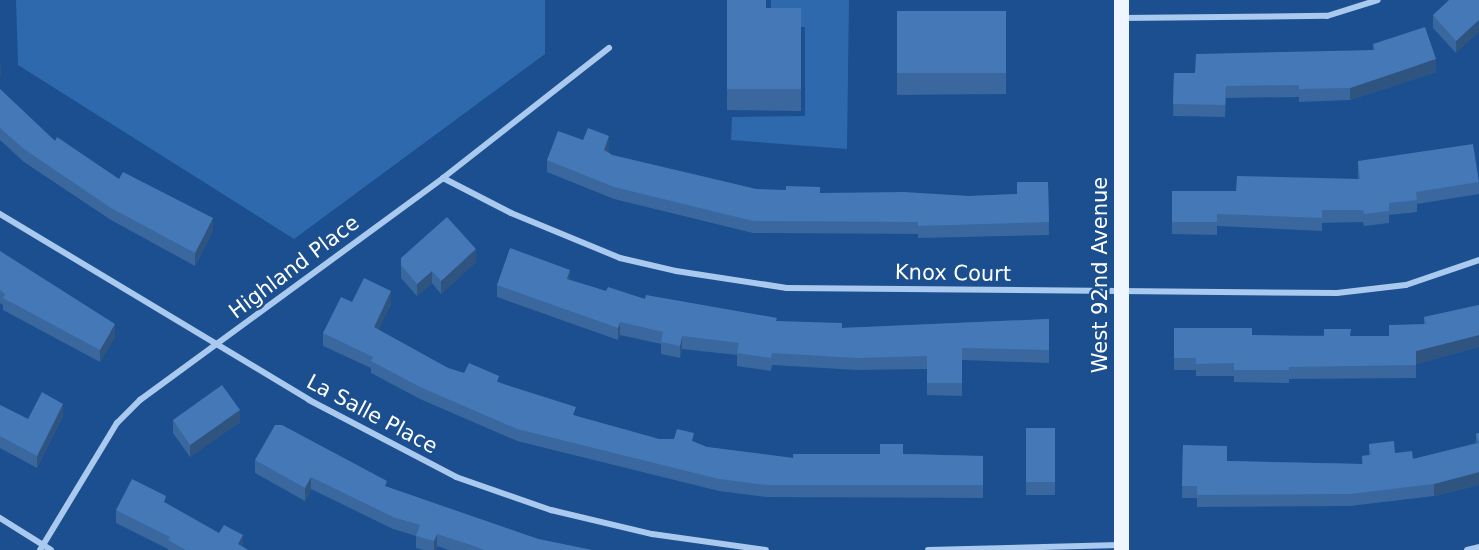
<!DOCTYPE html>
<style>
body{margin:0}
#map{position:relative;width:1479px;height:550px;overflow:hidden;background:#1b4f8f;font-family:"DejaVu Sans",sans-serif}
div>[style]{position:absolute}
.green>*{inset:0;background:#2e69ad}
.street>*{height:6px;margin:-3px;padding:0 3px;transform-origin:3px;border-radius:3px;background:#a9c9ee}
.primary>*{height:15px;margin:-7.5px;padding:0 7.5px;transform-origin:7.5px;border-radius:7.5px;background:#f0f6ff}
.wall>*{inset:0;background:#3a679d}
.shaded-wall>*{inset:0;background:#305480}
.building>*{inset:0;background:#4478b7}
span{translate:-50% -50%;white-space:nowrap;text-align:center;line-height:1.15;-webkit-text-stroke:5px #1b4f8f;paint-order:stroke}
.street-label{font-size:21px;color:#fff}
</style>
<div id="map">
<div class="green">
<i style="clip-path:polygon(16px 0,545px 0,545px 54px,294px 239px,18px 65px)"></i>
<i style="clip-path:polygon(771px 0,849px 0,847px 149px,731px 140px,732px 117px,805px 116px,805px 27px,771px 27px)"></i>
</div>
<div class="street">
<i style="left:1121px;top:18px;width:206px;rotate:-0.6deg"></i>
<i style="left:1327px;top:16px;width:53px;rotate:-17.4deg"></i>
<i style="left:443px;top:178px;width:76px;rotate:27.2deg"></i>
<i style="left:511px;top:213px;width:118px;rotate:22.4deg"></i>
<i style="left:620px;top:258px;width:57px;rotate:13.1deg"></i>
<i style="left:676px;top:271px;width:112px;rotate:8.7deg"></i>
<i style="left:787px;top:288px;width:550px;rotate:0.52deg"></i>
<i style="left:1337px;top:293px;width:69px;rotate:-6.6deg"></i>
<i style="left:1406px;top:285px;width:77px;rotate:-18.9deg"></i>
<i style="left:0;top:214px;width:361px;rotate:31deg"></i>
<i style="left:309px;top:400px;width:166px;rotate:27.6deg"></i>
<i style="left:456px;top:477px;width:101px;rotate:19.2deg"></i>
<i style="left:551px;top:510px;width:104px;rotate:13.4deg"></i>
<i style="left:652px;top:534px;width:115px;rotate:8deg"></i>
<i style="left:0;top:518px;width:60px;rotate:32.1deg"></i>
<i style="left:40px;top:550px;width:149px;rotate:-58.8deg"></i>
<i style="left:117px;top:423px;width:33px;rotate:-45deg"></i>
<i style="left:140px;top:400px;width:376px;rotate:-36.2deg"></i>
<i style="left:443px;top:178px;width:211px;rotate:-38.1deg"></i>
<i style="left:928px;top:550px;width:191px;rotate:-1.5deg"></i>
<i style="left:1467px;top:550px;width:12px;rotate:-14deg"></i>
</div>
<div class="primary">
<i style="left:1121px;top:0;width:550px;rotate:90deg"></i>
</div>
<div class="wall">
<i style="clip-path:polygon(727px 0,766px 8px,801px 8px,801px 111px,727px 110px)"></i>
<i style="clip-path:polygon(1479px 0,1456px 53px,1433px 28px,1433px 15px)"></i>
<i style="clip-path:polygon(897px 11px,1006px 11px,1006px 94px,897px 95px)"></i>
<i style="clip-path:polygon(1373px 44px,1436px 72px,1350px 100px,1299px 102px,1299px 97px,1226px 98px,1225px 117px,1173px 116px,1174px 73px,1195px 73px,1373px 50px)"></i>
<i style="clip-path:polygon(0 89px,55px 141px,119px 179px,213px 230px,195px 266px,111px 220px,24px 162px,0 140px)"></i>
<i style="clip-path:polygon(583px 140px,609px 148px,608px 152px,612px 155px,756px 189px,820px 193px,969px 196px,1017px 194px,1048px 182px,1049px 235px,918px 238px,918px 234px,753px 233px,614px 199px,547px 172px,547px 160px)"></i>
<i style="clip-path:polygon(1358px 161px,1479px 182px,1479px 194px,1417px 204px,1417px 212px,1389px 215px,1389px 223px,1364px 226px,1363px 222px,1322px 223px,1322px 231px,1217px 226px,1217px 235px,1172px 234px,1172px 191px,1236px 191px,1358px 179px)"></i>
<i style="clip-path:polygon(0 251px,115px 337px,100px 362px,3px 310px,3px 305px,0 303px)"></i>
<i style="clip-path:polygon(401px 258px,476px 262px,441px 294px,432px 283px,417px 296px,401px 278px)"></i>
<i style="clip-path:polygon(570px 280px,606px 291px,645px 299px,777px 321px,842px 328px,1049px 319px,1049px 363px,962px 360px,962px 396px,927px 395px,927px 369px,857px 370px,772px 365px,771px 371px,737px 366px,737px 355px,682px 349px,680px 358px,661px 354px,661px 344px,620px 335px,618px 340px,497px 297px,497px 285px)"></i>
<i style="clip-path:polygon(352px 302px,391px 304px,378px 330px,448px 368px,464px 373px,499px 382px,576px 416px,659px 439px,694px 442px,707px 447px,793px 458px,903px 454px,983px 456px,983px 498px,767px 497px,719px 491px,517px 441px,420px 399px,371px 373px,371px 368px,323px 346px,323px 333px)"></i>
<i style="clip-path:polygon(1479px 305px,1479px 347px,1416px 364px,1416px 378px,1289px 379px,1289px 383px,1234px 382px,1234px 376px,1196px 376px,1196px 370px,1174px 370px,1174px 328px,1252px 335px,1350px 336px,1389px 336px,1424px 324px,1424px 317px)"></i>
<i style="clip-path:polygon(0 405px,28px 419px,63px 416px,37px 468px,0 448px)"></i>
<i style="clip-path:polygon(173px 420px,240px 422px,190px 457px,173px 433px)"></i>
<i style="clip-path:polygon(1026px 428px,1055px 428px,1055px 495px,1026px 495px)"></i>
<i style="clip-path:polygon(1479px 433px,1479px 485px,1434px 496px,1350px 506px,1197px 507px,1197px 498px,1182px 498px,1183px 445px,1227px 461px,1362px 464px,1362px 456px,1369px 455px,1369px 444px,1413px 459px,1476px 443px,1476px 434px)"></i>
<i style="clip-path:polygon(255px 460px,387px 487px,538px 539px,592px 550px,449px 550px,437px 546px,436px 550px,423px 550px,416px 548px,416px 536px,393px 529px,311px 489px,305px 501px,255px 473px)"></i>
<i style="clip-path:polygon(166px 503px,243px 547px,248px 550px,168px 550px,168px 549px,116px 523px,116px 510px)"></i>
</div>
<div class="shaded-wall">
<i style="clip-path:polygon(1479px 20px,1479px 32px,1456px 53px,1456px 41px)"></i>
<i style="clip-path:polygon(1436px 59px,1436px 72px,1350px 100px,1350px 88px)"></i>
<i style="clip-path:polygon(1px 63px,1px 76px,0 76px,0 64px)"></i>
<i style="clip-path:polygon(609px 136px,609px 148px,604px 162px,604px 150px)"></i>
<i style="clip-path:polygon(213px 218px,213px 230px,195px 266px,195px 253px)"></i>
<i style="clip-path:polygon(476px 249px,476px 262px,441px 294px,441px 281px)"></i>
<i style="clip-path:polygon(570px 270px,570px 282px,567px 279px)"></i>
<i style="clip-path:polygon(432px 271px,432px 283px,417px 296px,417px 284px)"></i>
<i style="clip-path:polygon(391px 291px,391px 304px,374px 340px,374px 327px)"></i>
<i style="clip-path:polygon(620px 322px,620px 335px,618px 340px,618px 328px)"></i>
<i style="clip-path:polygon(115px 324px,115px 337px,100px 362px,100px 350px)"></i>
<i style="clip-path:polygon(1479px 335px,1479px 347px,1416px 364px,1416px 351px)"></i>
<i style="clip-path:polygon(682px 336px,682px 349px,680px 358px,680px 346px)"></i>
<i style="clip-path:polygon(63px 404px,63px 416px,37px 468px,37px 456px)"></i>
<i style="clip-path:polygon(240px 410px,240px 422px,190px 457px,190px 445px)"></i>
<i style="clip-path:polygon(1479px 472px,1479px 485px,1434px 496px,1434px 484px)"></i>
<i style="clip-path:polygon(311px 477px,311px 489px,305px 501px,305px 488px)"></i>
<i style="clip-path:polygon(437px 534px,437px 546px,436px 550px,434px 550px,434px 541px)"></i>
<i style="clip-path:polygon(243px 535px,243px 548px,238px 544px)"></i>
</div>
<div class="building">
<i style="clip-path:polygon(727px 0,766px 0,766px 8px,801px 8px,801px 89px,727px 89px)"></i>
<i style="clip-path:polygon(1449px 0,1479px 0,1479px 20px,1456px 41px,1433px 15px)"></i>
<i style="clip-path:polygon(897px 11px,1006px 11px,1006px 73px,897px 73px)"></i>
<i style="clip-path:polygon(1425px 27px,1436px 59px,1350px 88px,1299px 89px,1299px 85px,1226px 86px,1225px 105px,1173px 104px,1174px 73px,1195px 73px,1196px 54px,1375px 50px,1373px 44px)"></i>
<i style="clip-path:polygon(0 89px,55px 141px,57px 137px,119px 179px,123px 172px,213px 218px,195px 253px,111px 208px,24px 149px,0 128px)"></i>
<i style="clip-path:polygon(588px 128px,609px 136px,604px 150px,612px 155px,756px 189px,786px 190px,786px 186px,820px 187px,820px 193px,904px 192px,969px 196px,1017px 194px,1017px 182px,1048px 182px,1049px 222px,918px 226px,918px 222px,753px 221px,614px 187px,547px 160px,558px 131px,583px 140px)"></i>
<i style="clip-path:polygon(1473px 144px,1479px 182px,1416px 192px,1417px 200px,1389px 203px,1389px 211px,1364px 214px,1363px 210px,1322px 210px,1322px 218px,1217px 214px,1217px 222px,1172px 222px,1172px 191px,1236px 191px,1237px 176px,1360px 179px,1358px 161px)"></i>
<i style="clip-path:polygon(447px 217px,476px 249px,441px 281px,432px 271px,417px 284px,401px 265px,401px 258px)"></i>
<i style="clip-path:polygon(510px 248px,570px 270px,567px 279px,606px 291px,608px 287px,645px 299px,646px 295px,777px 318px,776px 321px,842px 323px,842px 328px,1049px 319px,1049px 350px,962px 348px,962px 383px,927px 383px,927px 356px,857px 358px,772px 353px,771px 358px,737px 353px,739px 343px,682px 336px,680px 346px,661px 342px,663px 332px,620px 322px,618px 328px,497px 285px)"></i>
<i style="clip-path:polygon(0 251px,115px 324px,100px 350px,3px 298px,5px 294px,0 290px)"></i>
<i style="clip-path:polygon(364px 278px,391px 291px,374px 327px,448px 368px,464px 373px,469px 363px,499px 376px,497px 382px,576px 407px,573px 415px,659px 439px,674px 439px,677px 429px,694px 433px,692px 441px,707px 447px,793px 458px,793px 454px,880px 454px,880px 444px,903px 444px,903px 454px,983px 456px,983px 485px,767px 485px,719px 479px,517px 429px,420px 387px,371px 361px,373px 357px,323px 333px,341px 297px,352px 302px)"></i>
<i style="clip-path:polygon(1479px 305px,1479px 335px,1416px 351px,1416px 365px,1289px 367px,1289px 370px,1234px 370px,1234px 363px,1196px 364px,1196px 358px,1174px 358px,1174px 328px,1252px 328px,1252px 335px,1297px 336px,1324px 336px,1324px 329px,1351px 329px,1350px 336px,1389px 336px,1389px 325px,1426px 324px,1424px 317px)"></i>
<i style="clip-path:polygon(222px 385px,240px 410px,190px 445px,173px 420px)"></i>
<i style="clip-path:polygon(42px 392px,63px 404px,37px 456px,0 436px,0 405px,28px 419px)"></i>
<i style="clip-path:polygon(275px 425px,282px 425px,387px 481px,385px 486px,538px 539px,592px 550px,484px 550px,471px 545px,437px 534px,434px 541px,416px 536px,420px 525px,393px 517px,311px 477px,305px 488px,255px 460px)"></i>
<i style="clip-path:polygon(1026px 428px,1055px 428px,1055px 482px,1026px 482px)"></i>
<i style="clip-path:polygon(1479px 433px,1479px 472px,1434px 484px,1350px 494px,1197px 495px,1197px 486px,1182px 486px,1183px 445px,1227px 446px,1227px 461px,1363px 464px,1362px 456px,1371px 455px,1369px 444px,1394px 441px,1395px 453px,1412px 451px,1413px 459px,1479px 443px,1476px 434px)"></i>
<i style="clip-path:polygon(132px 479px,166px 496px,164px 502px,219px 533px,224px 525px,243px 535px,238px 544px,248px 550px,186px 550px,168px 540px,170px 537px,116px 510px)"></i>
</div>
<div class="street-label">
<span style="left:294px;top:267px;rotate:-37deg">Highland Place</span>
<span style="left:953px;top:273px;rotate:1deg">Knox Court</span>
<span style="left:1100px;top:275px;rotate:-90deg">West 92nd Avenue</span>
<span style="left:372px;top:414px;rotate:28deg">La Salle Place</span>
</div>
</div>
